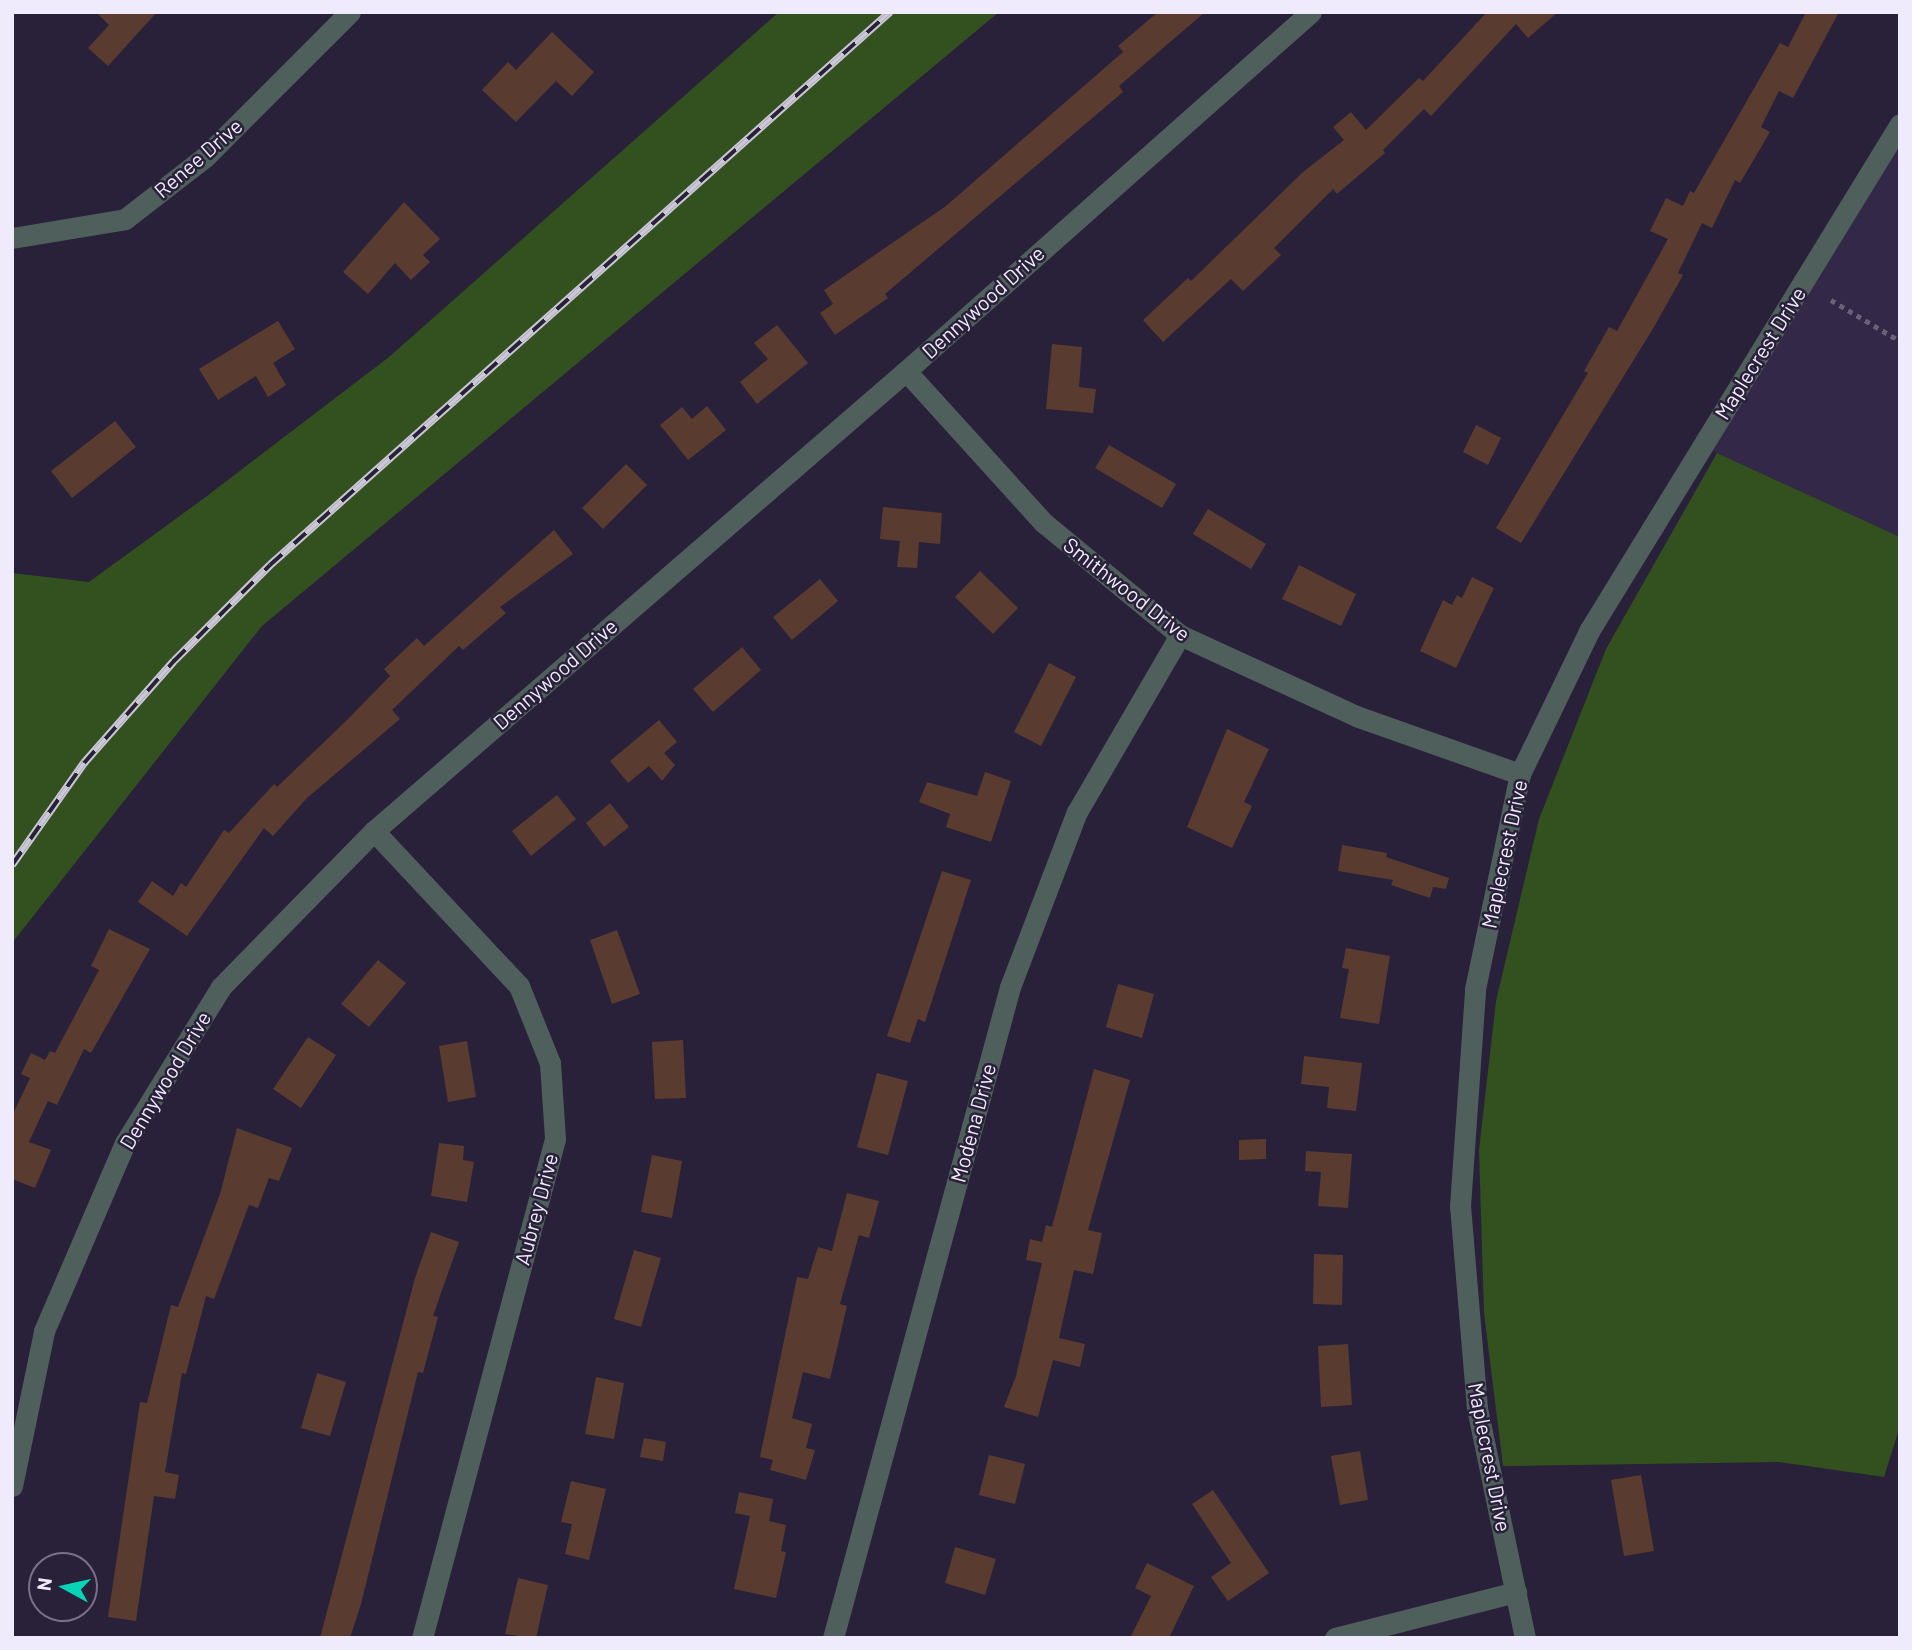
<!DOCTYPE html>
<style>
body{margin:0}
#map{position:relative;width:1912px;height:1650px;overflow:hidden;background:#292039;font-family:Barlow,sans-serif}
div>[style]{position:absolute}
.built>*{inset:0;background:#332847}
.green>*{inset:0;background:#32511f}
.building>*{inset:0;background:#593c2f}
.path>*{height:4.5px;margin-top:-2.25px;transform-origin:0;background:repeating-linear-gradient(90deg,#696178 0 5px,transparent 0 10px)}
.street>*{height:21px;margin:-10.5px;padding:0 10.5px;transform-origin:10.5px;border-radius:10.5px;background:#4f5f5b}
.rail>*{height:8px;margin-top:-4px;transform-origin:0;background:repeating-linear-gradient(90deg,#292039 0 16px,#ccc6d9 0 32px);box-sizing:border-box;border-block:2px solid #ccc6d9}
span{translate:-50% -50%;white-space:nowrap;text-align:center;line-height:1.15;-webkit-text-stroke:5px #292039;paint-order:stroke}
.street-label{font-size:21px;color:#f0ebfc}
.frame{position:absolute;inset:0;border:14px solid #f0ebfc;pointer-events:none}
.north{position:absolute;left:28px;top:1552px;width:70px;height:70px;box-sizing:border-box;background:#292039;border:2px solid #797187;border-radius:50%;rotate:278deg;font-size:19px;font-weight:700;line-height:28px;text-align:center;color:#f0ebfc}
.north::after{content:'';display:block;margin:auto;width:24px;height:32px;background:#05d5b6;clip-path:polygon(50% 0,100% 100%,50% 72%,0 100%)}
</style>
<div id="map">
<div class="built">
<i style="clip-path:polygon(1900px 124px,1900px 537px,1702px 446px)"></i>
</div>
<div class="green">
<i style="clip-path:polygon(779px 12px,999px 12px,262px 626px,12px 943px,12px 573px,89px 582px,203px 499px,389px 357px)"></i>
<i style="clip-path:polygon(1717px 453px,1900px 537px,1900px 1426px,1884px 1477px,1779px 1462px,1503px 1466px,1484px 1313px,1479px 1150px,1496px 1001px,1539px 819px,1606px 649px)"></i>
</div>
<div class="building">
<i style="clip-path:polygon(96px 12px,157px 12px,108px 66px,88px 48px,109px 25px)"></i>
<i style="clip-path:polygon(1158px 12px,1205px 12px,1119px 86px,1123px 92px,885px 294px,888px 298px,835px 335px,820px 313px,833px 304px,824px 290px,946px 206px,1123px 52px,1118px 46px)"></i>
<i style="clip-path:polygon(1487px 12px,1558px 12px,1528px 38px,1516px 24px,1431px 116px,1424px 109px,1383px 150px,1385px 153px,1337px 194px,1333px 189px,1274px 248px,1281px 255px,1243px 291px,1231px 279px,1163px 342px,1143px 320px,1188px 278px,1191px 281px,1303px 172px,1344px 140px,1333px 127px,1351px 112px,1366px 130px,1419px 78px,1423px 81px)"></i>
<i style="clip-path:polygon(1806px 12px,1839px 12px,1793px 98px,1779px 91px,1761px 127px,1770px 132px,1740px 183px,1735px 180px,1712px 228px,1702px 223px,1678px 273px,1683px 275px,1654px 327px,1521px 543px,1496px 528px,1588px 373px,1584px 371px,1609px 327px,1617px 331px,1668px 239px,1650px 231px,1666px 198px,1683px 206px,1690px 191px,1694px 193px,1780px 43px,1788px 47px)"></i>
<i style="clip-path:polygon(552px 32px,594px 72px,572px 96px,556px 81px,516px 122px,482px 90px,508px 62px,516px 70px)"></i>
<i style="clip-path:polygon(404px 202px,440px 239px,423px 255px,430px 262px,411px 280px,395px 263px,368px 294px,343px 272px)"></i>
<i style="clip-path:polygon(278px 321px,295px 349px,273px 363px,286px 385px,268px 397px,256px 376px,218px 400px,199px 369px)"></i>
<i style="clip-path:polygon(777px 325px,808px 363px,757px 404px,740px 382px,768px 359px,754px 343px)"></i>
<i style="clip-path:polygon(1052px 344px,1082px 347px,1079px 387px,1096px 389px,1093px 413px,1046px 409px)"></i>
<i style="clip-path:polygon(707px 406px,726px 430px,688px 460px,660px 425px,682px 407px,692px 419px)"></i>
<i style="clip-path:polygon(115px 421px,136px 447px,72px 498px,51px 471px)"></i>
<i style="clip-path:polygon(1476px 425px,1501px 438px,1488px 465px,1463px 452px)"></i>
<i style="clip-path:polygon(1109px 445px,1176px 484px,1162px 508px,1095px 468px)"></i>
<i style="clip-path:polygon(626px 464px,647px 485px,603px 529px,582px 508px)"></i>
<i style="clip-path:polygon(883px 507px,942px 513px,940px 544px,919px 542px,917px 568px,897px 567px,900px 541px,880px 539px)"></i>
<i style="clip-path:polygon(1208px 509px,1266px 544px,1251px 569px,1193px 534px)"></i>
<i style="clip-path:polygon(554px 530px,573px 554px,500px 607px,506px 613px,463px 650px,459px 646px,392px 710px,400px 719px,307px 798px,273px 836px,264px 828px,187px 936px,138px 902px,152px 881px,173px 896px,181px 883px,186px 887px,224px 830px,229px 833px,274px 784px,277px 787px,345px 722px,390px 676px,384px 669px,417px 638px,424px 646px)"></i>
<i style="clip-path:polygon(1299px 565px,1356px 594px,1341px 626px,1282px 599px)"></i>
<i style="clip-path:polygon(980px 571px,1018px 608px,993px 634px,955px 597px)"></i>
<i style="clip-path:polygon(1472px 577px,1494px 588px,1456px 668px,1420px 651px,1443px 600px,1452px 605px,1457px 595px,1462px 598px)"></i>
<i style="clip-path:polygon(820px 579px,838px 601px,792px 640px,773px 617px)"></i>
<i style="clip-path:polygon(742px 647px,761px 670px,713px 712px,693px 689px)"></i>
<i style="clip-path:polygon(1049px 663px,1076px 677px,1041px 746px,1014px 732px)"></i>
<i style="clip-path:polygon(659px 720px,677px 742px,664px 753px,675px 765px,662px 781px,649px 766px,628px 783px,610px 761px)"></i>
<i style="clip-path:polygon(1227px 729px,1269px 749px,1244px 802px,1252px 806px,1232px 848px,1187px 827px)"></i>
<i style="clip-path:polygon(985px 772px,1011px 781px,991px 842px,946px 827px,950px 814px,919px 802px,927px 782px,977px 796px)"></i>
<i style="clip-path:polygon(557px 795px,576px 819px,531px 856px,512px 831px)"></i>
<i style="clip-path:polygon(610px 803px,629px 827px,604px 847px,586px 823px)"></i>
<i style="clip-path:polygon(1342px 845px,1387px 853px,1386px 857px,1449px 878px,1446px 889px,1433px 887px,1430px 898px,1391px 885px,1393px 880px,1338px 871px)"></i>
<i style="clip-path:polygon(942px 871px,971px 880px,925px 1022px,918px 1019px,910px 1043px,887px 1036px)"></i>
<i style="clip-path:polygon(109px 929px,150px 949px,91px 1053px,84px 1049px,57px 1105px,48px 1101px,29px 1142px,51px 1150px,35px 1188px,12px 1179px,12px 1116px,30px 1078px,21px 1074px,31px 1053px,45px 1060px,50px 1051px,55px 1053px,99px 970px,91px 966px)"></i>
<i style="clip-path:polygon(617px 930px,640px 994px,612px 1004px,590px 940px)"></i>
<i style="clip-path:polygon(1346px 948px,1390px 956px,1379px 1024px,1340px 1018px,1349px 969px,1342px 968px)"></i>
<i style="clip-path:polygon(378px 960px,406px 983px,369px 1027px,341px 1004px)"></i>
<i style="clip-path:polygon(1118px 984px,1154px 994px,1142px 1038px,1106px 1027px)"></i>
<i style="clip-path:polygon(308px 1037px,336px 1055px,301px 1108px,273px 1089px)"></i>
<i style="clip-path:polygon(683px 1040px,686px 1098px,655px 1099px,652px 1042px)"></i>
<i style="clip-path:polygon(467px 1041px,476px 1097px,448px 1102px,439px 1046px)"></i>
<i style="clip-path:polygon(1304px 1056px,1362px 1063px,1356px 1111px,1327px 1108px,1329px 1087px,1301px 1084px)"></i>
<i style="clip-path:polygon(1094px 1069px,1130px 1080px,1088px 1230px,1102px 1233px,1093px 1274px,1074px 1270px,1059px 1338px,1085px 1344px,1080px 1367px,1053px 1360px,1038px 1417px,1004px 1407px,1016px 1376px,1042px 1263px,1026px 1260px,1030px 1239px,1042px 1242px,1046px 1225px,1052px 1227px)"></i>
<i style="clip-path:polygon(877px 1073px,908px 1081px,888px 1155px,857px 1147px)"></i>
<i style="clip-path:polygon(237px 1128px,292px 1148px,279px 1181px,269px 1178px,258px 1208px,249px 1205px,214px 1299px,206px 1296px,186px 1374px,182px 1373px,165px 1472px,179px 1475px,175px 1499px,154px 1496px,136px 1621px,108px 1617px,140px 1402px,147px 1403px,171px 1305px,178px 1307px,220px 1194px)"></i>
<i style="clip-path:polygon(1266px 1139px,1266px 1159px,1239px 1160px,1239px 1140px)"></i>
<i style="clip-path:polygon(439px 1143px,464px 1146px,463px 1160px,474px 1162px,467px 1202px,431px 1196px)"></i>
<i style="clip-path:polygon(1306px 1151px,1352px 1154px,1348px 1208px,1318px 1206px,1321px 1172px,1305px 1171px)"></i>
<i style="clip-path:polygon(652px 1155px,682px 1161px,672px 1218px,641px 1212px)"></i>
<i style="clip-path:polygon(847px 1193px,879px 1201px,869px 1238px,859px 1235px,840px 1304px,847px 1306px,830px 1379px,803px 1372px,792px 1418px,812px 1424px,806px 1448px,815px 1450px,806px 1480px,770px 1470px,773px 1460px,760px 1457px,797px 1277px,808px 1279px,818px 1247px,832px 1251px)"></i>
<i style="clip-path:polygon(431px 1232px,459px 1242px,433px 1316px,438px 1317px,423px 1373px,418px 1372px,361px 1604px,350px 1638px,320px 1638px,415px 1278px)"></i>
<i style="clip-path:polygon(634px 1250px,661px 1258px,641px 1327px,614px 1319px)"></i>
<i style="clip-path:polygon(1314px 1254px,1343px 1255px,1342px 1305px,1313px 1304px)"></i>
<i style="clip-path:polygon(1348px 1344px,1352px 1405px,1321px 1407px,1318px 1346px)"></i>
<i style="clip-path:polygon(317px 1373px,346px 1382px,330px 1436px,301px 1428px)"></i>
<i style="clip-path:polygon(596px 1377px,624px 1383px,614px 1439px,585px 1434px)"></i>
<i style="clip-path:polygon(644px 1438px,666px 1442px,663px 1461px,640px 1457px)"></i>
<i style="clip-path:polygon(1360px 1451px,1368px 1500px,1340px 1505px,1331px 1456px)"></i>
<i style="clip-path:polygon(989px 1455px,1025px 1464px,1015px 1504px,979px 1495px)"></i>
<i style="clip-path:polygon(1641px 1475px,1654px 1551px,1624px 1556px,1611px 1480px)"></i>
<i style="clip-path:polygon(571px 1481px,606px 1489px,589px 1560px,565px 1554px,572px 1524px,561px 1522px)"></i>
<i style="clip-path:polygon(1213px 1490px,1269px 1573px,1228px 1601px,1211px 1577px,1231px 1563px,1192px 1504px)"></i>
<i style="clip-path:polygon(739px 1492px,773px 1499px,769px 1521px,786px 1525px,781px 1551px,786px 1552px,776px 1598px,734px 1589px,750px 1516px,735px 1513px)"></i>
<i style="clip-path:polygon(955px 1547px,996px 1559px,985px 1595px,945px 1583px)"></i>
<i style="clip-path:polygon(1147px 1563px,1194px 1586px,1169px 1638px,1130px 1638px,1151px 1596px,1135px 1588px)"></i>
<i style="clip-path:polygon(518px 1578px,548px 1585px,536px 1638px,505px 1634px)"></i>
</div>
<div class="path">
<i style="left:1831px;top:300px;width:80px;rotate:30.7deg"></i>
</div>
<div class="street">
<i style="left:12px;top:238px;width:115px;rotate:-9.5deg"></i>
<i style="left:125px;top:219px;width:101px;rotate:-37.8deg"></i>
<i style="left:205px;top:157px;width:205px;rotate:-45deg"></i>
<i style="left:906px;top:371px;width:205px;rotate:47.8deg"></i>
<i style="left:1044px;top:523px;width:176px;rotate:39.5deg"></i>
<i style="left:1180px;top:635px;width:194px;rotate:24.7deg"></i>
<i style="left:1356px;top:716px;width:174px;rotate:19.5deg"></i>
<i style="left:374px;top:831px;width:212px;rotate:46.9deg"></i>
<i style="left:519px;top:986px;width:83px;rotate:68.1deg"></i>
<i style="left:550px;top:1063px;width:76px;rotate:86.2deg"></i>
<i style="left:555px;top:1139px;width:516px;rotate:104.92deg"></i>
<i style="left:12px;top:1486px;width:158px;rotate:-78.3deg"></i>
<i style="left:44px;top:1331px;width:205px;rotate:-66.7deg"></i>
<i style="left:125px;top:1143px;width:183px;rotate:-58.4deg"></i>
<i style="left:221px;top:987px;width:219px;rotate:-45.6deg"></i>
<i style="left:374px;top:831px;width:703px;rotate:-40.85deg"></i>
<i style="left:906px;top:371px;width:541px;rotate:-41.55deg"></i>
<i style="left:833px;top:1638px;width:675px;rotate:-74.79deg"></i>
<i style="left:1010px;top:987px;width:187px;rotate:-69.1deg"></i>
<i style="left:1077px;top:812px;width:205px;rotate:-59.8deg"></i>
<i style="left:1335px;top:1638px;width:187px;rotate:-14.3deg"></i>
<i style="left:1525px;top:1638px;width:235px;rotate:-101.8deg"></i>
<i style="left:1477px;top:1408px;width:203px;rotate:-94.8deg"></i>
<i style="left:1460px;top:1206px;width:218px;rotate:-86deg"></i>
<i style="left:1475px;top:989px;width:220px;rotate:-78.2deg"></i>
<i style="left:1520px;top:774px;width:159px;rotate:-64.2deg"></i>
<i style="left:1589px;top:631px;width:595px;rotate:-58.47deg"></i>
</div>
<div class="rail">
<i style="left:12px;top:865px;width:125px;rotate:-54.8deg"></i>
<i style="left:84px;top:763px;width:136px;rotate:-48.6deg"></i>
<i style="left:174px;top:661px;width:136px;rotate:-45deg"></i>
<i style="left:270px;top:565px;width:831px;rotate:-41.73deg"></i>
</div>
<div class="street-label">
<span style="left:198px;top:158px;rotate:-41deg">Renee Drive</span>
<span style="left:983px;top:302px;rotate:-42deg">Dennywood Drive</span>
<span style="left:1760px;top:353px;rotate:-58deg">Maplecrest Drive</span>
<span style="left:1127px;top:589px;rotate:38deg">Smithwood Drive</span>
<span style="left:555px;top:674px;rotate:-41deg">Dennywood Drive</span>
<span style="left:1504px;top:854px;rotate:-78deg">Maplecrest Drive</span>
<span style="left:165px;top:1080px;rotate:-59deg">Dennywood Drive</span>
<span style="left:973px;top:1123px;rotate:-75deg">Modena Drive</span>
<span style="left:536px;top:1209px;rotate:-75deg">Aubrey Drive</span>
<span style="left:1490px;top:1457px;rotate:79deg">Maplecrest Drive</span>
</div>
<div class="frame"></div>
<div class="north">N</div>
</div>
